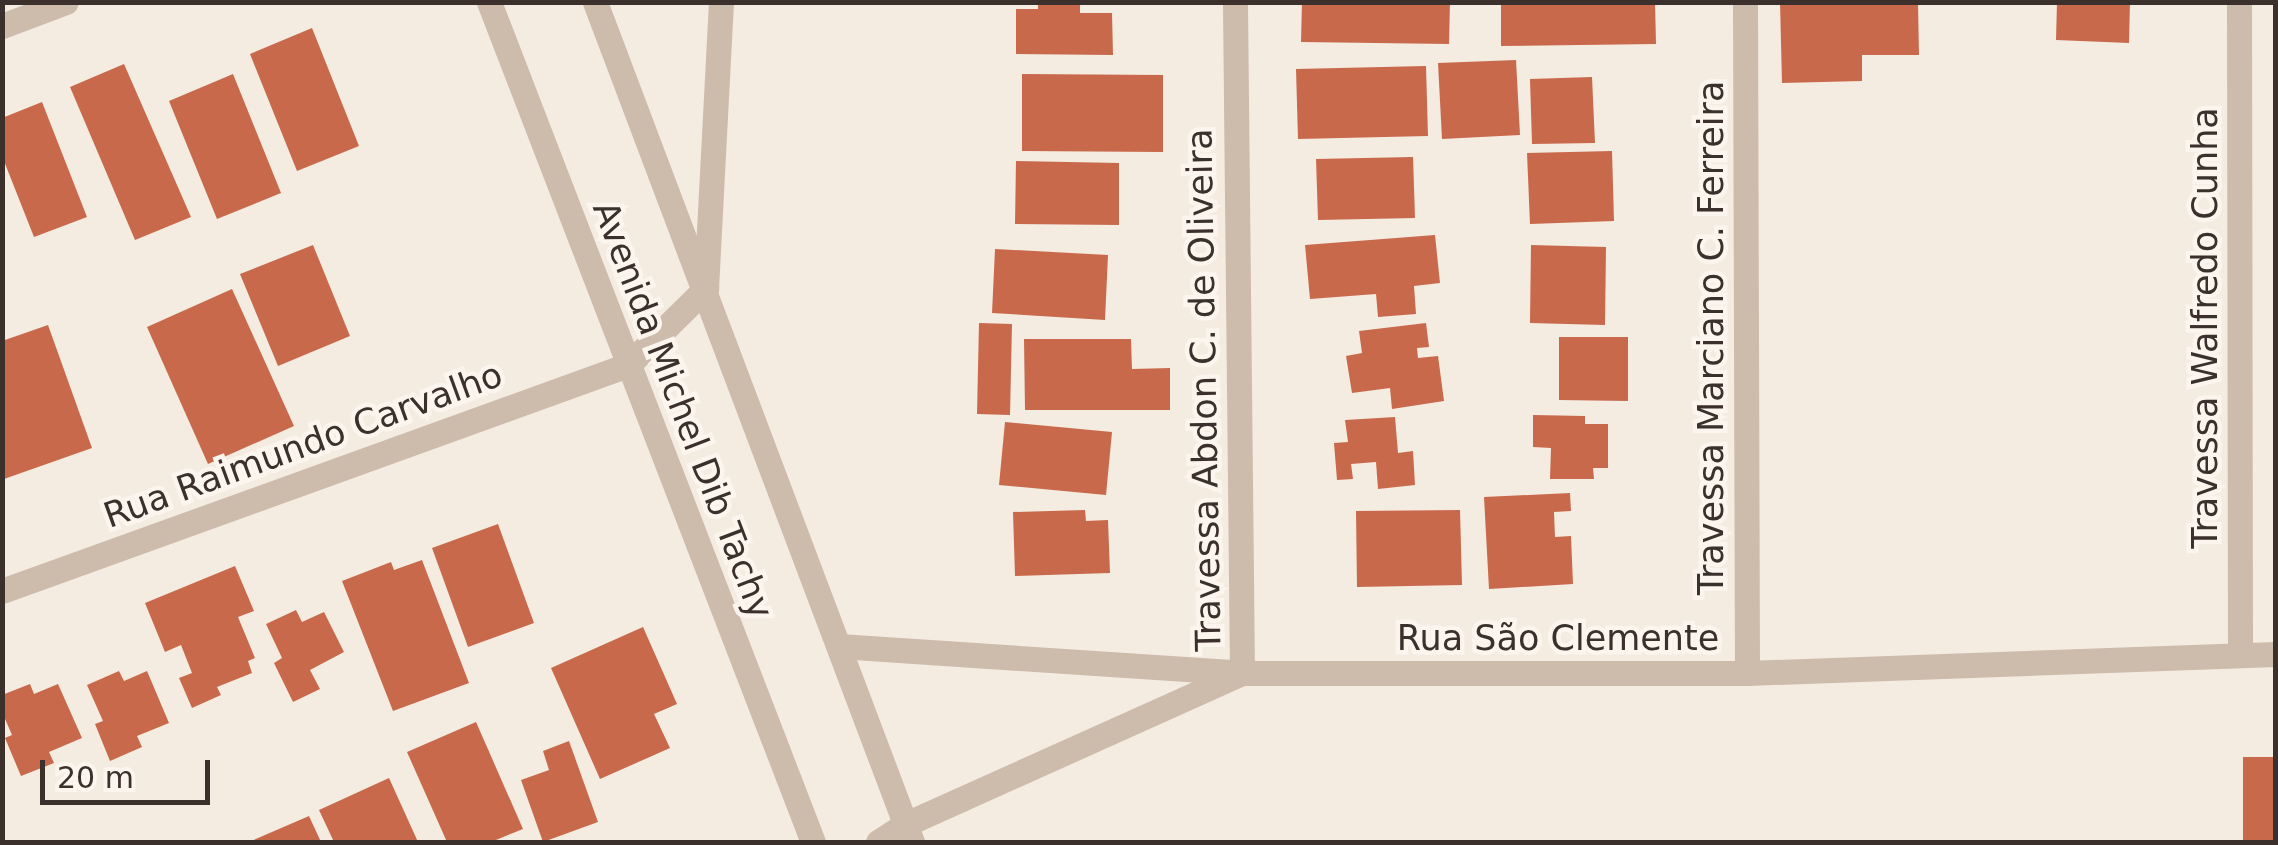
<!DOCTYPE html>
<meta charset="utf-8">
<style>
body{margin:0}
#map{position:relative;width:2278px;height:845px;overflow:hidden;background:#f4ebe1;font-family:"DejaVu Sans",sans-serif}
div>[style]{position:absolute}
.building>*{inset:0;background:#c8694b}
.minor>*{height:25px;margin:-12.5px;padding:0 12.5px;transform-origin:12.5px;border-radius:12.5px;background:#cdbbac}
.tertiary>*{height:25px;margin:-12.5px;padding:0 12.5px;transform-origin:12.5px;border-radius:12.5px;background:#cdbbac}
span{translate:-50% -50%;white-space:nowrap;text-align:center;line-height:1.15;-webkit-text-stroke:9px #fbf5ee;paint-order:stroke}
.street-label{font-size:35px;color:#3b302b}
.frame{position:absolute;inset:0;border:5px solid #3b302b;pointer-events:none}
.scale{position:absolute;left:40px;top:760px;width:170px;height:45px;box-sizing:border-box;border:5px solid #3b302b;border-top:0;padding-left:12px;font-size:30px;line-height:35px;white-space:nowrap;color:#3b302b;-webkit-text-stroke:8px #fbf5ee;paint-order:stroke}
</style>
<div id="map">
<div class="building">
<i style="clip-path:polygon(1038px 2px,1080px 2px,1080px 13px,1112px 13px,1113px 55px,1016px 54px,1016px 9px,1038px 9px)"></i>
<i style="clip-path:polygon(1302px 2px,1450px 2px,1449px 44px,1301px 42px)"></i>
<i style="clip-path:polygon(1501px 2px,1655px 2px,1656px 44px,1501px 46px)"></i>
<i style="clip-path:polygon(1780px 2px,1918px 2px,1919px 55px,1862px 55px,1862px 81px,1782px 83px)"></i>
<i style="clip-path:polygon(2057px 2px,2130px 2px,2129px 43px,2056px 40px)"></i>
<i style="clip-path:polygon(312px 28px,359px 146px,297px 171px,250px 54px)"></i>
<i style="clip-path:polygon(1516px 60px,1520px 135px,1442px 139px,1438px 63px)"></i>
<i style="clip-path:polygon(124px 64px,191px 217px,135px 240px,70px 87px)"></i>
<i style="clip-path:polygon(1426px 66px,1428px 136px,1298px 139px,1296px 69px)"></i>
<i style="clip-path:polygon(233px 74px,281px 193px,217px 219px,169px 101px)"></i>
<i style="clip-path:polygon(1022px 74px,1163px 75px,1163px 152px,1022px 151px)"></i>
<i style="clip-path:polygon(1592px 77px,1595px 143px,1532px 144px,1530px 79px)"></i>
<i style="clip-path:polygon(42px 102px,87px 217px,34px 237px,2px 156px,2px 118px)"></i>
<i style="clip-path:polygon(1612px 151px,1614px 221px,1530px 224px,1527px 153px)"></i>
<i style="clip-path:polygon(1413px 157px,1415px 218px,1318px 220px,1316px 159px)"></i>
<i style="clip-path:polygon(1016px 161px,1119px 163px,1119px 225px,1015px 224px)"></i>
<i style="clip-path:polygon(1435px 235px,1440px 283px,1414px 286px,1416px 314px,1378px 317px,1376px 294px,1310px 299px,1305px 245px)"></i>
<i style="clip-path:polygon(313px 245px,350px 336px,278px 366px,240px 274px)"></i>
<i style="clip-path:polygon(1531px 245px,1606px 247px,1605px 325px,1530px 323px)"></i>
<i style="clip-path:polygon(995px 249px,1108px 255px,1105px 320px,992px 313px)"></i>
<i style="clip-path:polygon(232px 289px,294px 426px,208px 464px,147px 327px)"></i>
<i style="clip-path:polygon(979px 323px,1012px 324px,1010px 415px,977px 414px)"></i>
<i style="clip-path:polygon(1426px 323px,1429px 347px,1417px 348px,1418px 358px,1438px 356px,1444px 401px,1392px 409px,1390px 388px,1352px 393px,1346px 356px,1362px 353px,1359px 331px)"></i>
<i style="clip-path:polygon(48px 325px,92px 448px,4px 479px,2px 341px)"></i>
<i style="clip-path:polygon(1559px 337px,1628px 337px,1628px 401px,1559px 400px)"></i>
<i style="clip-path:polygon(1024px 339px,1131px 339px,1132px 369px,1170px 368px,1170px 410px,1025px 410px)"></i>
<i style="clip-path:polygon(1533px 415px,1585px 416px,1585px 424px,1608px 424px,1608px 468px,1593px 468px,1594px 479px,1550px 479px,1551px 448px,1533px 447px)"></i>
<i style="clip-path:polygon(1395px 417px,1398px 453px,1413px 451px,1415px 485px,1378px 489px,1376px 462px,1351px 464px,1353px 479px,1337px 480px,1334px 443px,1348px 442px,1345px 420px)"></i>
<i style="clip-path:polygon(1005px 422px,1112px 432px,1106px 495px,999px 485px)"></i>
<i style="clip-path:polygon(1570px 493px,1571px 511px,1554px 512px,1555px 537px,1571px 536px,1573px 584px,1489px 589px,1484px 497px)"></i>
<i style="clip-path:polygon(1085px 510px,1086px 521px,1108px 520px,1110px 573px,1015px 576px,1013px 512px)"></i>
<i style="clip-path:polygon(1460px 510px,1462px 585px,1357px 587px,1356px 511px)"></i>
<i style="clip-path:polygon(498px 524px,534px 623px,468px 647px,432px 548px)"></i>
<i style="clip-path:polygon(422px 560px,469px 683px,393px 711px,342px 581px,391px 562px,394px 570px)"></i>
<i style="clip-path:polygon(235px 566px,254px 611px,238px 617px,255px 658px,248px 661px,252px 673px,217px 687px,221px 695px,192px 708px,179px 678px,192px 673px,181px 645px,165px 652px,145px 603px)"></i>
<i style="clip-path:polygon(296px 610px,302px 622px,324px 612px,344px 652px,310px 670px,320px 689px,293px 702px,274px 663px,282px 658px,266px 624px)"></i>
<i style="clip-path:polygon(643px 627px,677px 704px,654px 714px,670px 748px,600px 779px,551px 668px)"></i>
<i style="clip-path:polygon(119px 671px,124px 681px,147px 671px,169px 723px,137px 736px,142px 747px,110px 761px,95px 724px,103px 721px,87px 685px)"></i>
<i style="clip-path:polygon(30px 684px,34px 694px,58px 684px,82px 738px,49px 752px,54px 763px,21px 776px,5px 738px,12px 735px,2px 712px,2px 695px)"></i>
<i style="clip-path:polygon(476px 722px,523px 829px,491px 842px,447px 842px,407px 752px)"></i>
<i style="clip-path:polygon(569px 741px,598px 822px,543px 842px,521px 780px,549px 770px,543px 751px)"></i>
<i style="clip-path:polygon(2243px 757px,2276px 757px,2276px 842px,2243px 842px)"></i>
<i style="clip-path:polygon(389px 778px,418px 842px,334px 842px,319px 810px)"></i>
<i style="clip-path:polygon(309px 816px,321px 842px,249px 842px)"></i>
</div>
<div class="minor">
<i style="left:1745px;top:2px;width:671px;rotate:89.83deg"></i>
<i style="left:2239px;top:2px;width:652px;rotate:89.91deg"></i>
<i style="left:2px;top:26px;width:68px;rotate:-20.6deg"></i>
<i style="left:2px;top:591px;width:666px;rotate:-19.85deg"></i>
<i style="left:628px;top:365px;width:110px;rotate:-44.6deg"></i>
<i style="left:706px;top:288px;width:286px;rotate:-87deg"></i>
<i style="left:839px;top:646px;width:404px;rotate:3.8deg"></i>
<i style="left:1242px;top:673px;width:671px;rotate:-90.6deg"></i>
<i style="left:878px;top:842px;width:33px;rotate:-33deg"></i>
<i style="left:906px;top:824px;width:368px;rotate:-24.2deg"></i>
<i style="left:1242px;top:673px;width:505px"></i>
<i style="left:1747px;top:673px;width:529px;rotate:-2.06deg"></i>
</div>
<div class="tertiary">
<i style="left:489px;top:2px;width:900px;rotate:68.91deg"></i>
<i style="left:595px;top:2px;width:898px;rotate:69.32deg"></i>
</div>
<div class="street-label">
<span style="left:2205px;top:328px;rotate:-90deg">Travessa Walfredo Cunha</span>
<span style="left:1711px;top:338px;rotate:-90deg">Travessa Marciano C. Ferreira</span>
<span style="left:1204px;top:390px;rotate:-91deg">Travessa Abdon C. de Oliveira</span>
<span style="left:683px;top:410px;rotate:69deg">Avenida Michel Dib Tachy</span>
<span style="left:303px;top:445px;rotate:-20deg">Rua Raimundo Carvalho</span>
<span style="left:1558px;top:638px">Rua São Clemente</span>
</div>
<div class="frame"></div>
<div class="scale">20 m</div>
</div>
